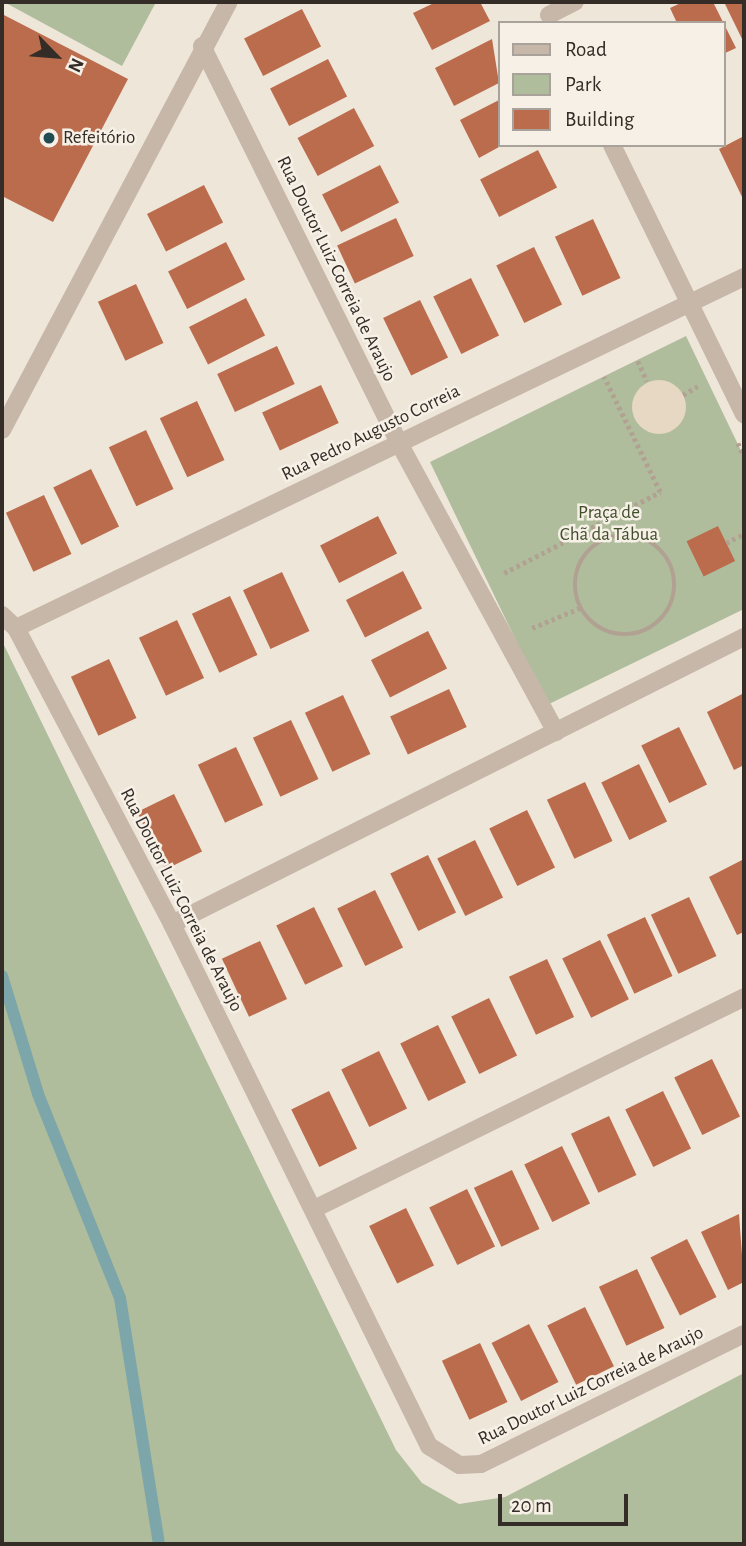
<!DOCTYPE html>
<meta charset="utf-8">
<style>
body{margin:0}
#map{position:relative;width:746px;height:1546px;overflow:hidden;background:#efe6da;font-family:"Alegreya Sans",sans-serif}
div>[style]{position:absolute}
.green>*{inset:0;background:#b0bd9c}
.plaza>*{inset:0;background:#e6d8c3}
.round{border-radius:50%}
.stream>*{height:12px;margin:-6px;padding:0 6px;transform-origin:6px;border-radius:6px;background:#7ca6a9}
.building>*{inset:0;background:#bb6c4c;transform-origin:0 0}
.path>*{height:4.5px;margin-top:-2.25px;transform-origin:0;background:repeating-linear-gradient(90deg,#b1a192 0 3.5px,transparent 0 7px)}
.path>.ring{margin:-2.25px;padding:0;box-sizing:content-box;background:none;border:4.5px solid #b1a192;border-radius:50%}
.street>*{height:18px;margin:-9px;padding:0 9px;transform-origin:9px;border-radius:9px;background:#c6b7a8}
.dots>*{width:19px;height:19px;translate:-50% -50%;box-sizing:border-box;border:4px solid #f7f0e6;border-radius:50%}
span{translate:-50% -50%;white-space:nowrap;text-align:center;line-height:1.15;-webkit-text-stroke:5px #f7f0e6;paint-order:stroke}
.poi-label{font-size:19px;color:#332c27}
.left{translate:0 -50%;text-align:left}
.street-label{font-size:19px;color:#332c27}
.park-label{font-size:19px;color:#414f2d}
.frame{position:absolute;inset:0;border:4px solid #332c27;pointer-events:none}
.legend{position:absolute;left:498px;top:21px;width:228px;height:126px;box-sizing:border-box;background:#f7f0e6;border:2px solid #a9a29a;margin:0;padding:9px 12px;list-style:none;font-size:21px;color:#332c27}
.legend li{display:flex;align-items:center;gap:14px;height:35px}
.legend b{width:35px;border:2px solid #a9a29a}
.north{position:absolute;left:21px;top:21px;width:70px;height:70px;-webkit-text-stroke:5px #f7f0e6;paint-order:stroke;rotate:115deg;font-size:19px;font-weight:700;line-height:28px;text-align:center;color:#332c27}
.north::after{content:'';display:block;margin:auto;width:24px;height:32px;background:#332c27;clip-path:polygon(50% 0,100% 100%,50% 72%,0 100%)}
.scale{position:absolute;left:498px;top:1494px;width:130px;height:32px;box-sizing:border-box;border:4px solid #332c27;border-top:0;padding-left:9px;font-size:21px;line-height:24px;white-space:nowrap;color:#332c27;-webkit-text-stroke:5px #f7f0e6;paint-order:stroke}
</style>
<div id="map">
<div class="green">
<div style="clip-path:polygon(4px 2px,156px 2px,122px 66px)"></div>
<div style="clip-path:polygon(686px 336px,744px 457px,744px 609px,547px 705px,430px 462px)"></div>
<div style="clip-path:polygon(2px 641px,396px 1450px,422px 1483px,459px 1504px,505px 1497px,744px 1373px,744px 1544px,2px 1544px)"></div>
</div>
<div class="plaza">
<div class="round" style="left:632px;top:380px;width:54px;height:54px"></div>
</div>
<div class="stream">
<div style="left:2px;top:976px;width:123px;rotate:73deg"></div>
<div style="left:38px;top:1094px;width:220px;rotate:68.1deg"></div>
<div style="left:120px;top:1298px;width:249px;rotate:81deg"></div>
</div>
<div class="building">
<div style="clip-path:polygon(436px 2px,480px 2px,490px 21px,432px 50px,413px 13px)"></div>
<div style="clip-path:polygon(683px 2px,713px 2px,736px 48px,723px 54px,723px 23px,677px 23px,670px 8px)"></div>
<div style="clip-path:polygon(724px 2px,744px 2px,744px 43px)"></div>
<div style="left:302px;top:9px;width:42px;height:65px;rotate:63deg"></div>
<div style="clip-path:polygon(2px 14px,128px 79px,53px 222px,2px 196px)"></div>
<div style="clip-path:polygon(492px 39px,499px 83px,454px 106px,435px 68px)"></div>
<div style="left:328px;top:59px;width:42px;height:65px;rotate:63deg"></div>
<div style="clip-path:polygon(499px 100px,499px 147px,479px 158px,460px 120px)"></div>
<div style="left:354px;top:108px;width:43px;height:64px;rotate:62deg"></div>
<div style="clip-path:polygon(744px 136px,744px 201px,719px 149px)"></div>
<div style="left:538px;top:150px;width:42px;height:65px;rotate:63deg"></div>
<div style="left:380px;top:165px;width:42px;height:65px;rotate:63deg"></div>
<div style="left:204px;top:185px;width:42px;height:64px;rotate:63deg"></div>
<div style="left:396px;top:218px;width:42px;height:65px;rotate:65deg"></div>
<div style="left:593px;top:219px;width:65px;height:42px;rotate:65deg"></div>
<div style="left:226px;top:242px;width:42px;height:65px;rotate:63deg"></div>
<div style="left:534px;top:247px;width:64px;height:42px;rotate:64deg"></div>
<div style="left:471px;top:278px;width:64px;height:42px;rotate:64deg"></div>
<div style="left:136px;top:284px;width:65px;height:42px;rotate:65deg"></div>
<div style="left:246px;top:298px;width:42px;height:64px;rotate:63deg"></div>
<div style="left:420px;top:300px;width:64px;height:41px;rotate:64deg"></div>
<div style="left:277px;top:346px;width:42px;height:66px;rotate:65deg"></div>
<div style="left:321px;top:385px;width:42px;height:65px;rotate:65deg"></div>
<div style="left:197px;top:401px;width:65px;height:41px;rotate:65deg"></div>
<div style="left:146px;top:430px;width:65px;height:41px;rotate:65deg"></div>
<div style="left:91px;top:469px;width:64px;height:42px;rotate:64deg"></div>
<div style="left:44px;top:495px;width:65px;height:42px;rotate:65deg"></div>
<div style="left:378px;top:516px;width:42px;height:65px;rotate:63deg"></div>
<div style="left:718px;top:526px;width:39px;height:35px;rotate:64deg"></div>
<div style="left:403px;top:571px;width:42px;height:64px;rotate:63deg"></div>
<div style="left:282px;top:572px;width:65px;height:43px;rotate:65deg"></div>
<div style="left:230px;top:596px;width:65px;height:42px;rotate:65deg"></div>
<div style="left:177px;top:620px;width:64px;height:42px;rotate:65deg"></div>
<div style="left:428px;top:631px;width:42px;height:64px;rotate:63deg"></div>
<div style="left:109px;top:659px;width:65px;height:42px;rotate:65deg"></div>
<div style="left:449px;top:689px;width:42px;height:65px;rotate:65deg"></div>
<div style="clip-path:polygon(744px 693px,744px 765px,734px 770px,707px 712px)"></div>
<div style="left:343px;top:695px;width:65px;height:42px;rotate:65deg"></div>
<div style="left:291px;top:720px;width:65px;height:42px;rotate:65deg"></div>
<div style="left:679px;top:727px;width:64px;height:42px;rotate:64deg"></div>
<div style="left:236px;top:747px;width:64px;height:42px;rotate:65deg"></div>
<div style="left:639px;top:764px;width:64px;height:42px;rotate:64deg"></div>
<div style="left:585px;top:782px;width:65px;height:42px;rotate:65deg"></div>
<div style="left:174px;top:794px;width:64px;height:41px;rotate:64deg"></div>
<div style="left:527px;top:810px;width:64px;height:42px;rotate:64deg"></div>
<div style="left:475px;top:840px;width:64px;height:42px;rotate:64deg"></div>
<div style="left:428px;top:855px;width:64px;height:42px;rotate:64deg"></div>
<div style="clip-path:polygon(744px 859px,744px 932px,737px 935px,709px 877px)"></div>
<div style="left:375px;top:890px;width:64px;height:42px;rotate:64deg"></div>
<div style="left:689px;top:897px;width:65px;height:42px;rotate:65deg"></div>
<div style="left:314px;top:907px;width:66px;height:42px;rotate:64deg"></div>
<div style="left:645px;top:917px;width:65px;height:42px;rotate:65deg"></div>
<div style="left:600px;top:940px;width:66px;height:42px;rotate:64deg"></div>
<div style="left:260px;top:941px;width:64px;height:42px;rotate:65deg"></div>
<div style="left:547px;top:959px;width:64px;height:42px;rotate:65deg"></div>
<div style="left:489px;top:998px;width:64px;height:42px;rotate:64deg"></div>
<div style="left:438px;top:1025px;width:64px;height:42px;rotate:64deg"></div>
<div style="left:379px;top:1051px;width:64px;height:42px;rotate:64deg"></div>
<div style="left:712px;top:1059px;width:64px;height:42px;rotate:64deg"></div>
<div style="left:329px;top:1091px;width:64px;height:42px;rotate:64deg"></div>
<div style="left:663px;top:1091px;width:64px;height:42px;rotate:64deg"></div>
<div style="left:609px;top:1116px;width:65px;height:42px;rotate:65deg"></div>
<div style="left:562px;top:1146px;width:64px;height:42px;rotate:64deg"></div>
<div style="left:512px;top:1170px;width:65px;height:42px;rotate:65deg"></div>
<div style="left:467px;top:1189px;width:64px;height:42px;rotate:64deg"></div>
<div style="left:406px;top:1208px;width:64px;height:41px;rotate:64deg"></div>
<div style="clip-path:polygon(739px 1214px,744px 1282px,728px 1290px,701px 1232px)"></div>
<div style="left:687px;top:1239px;width:65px;height:41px;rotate:63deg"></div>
<div style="left:637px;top:1269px;width:65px;height:42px;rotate:65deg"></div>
<div style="left:585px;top:1307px;width:66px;height:42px;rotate:64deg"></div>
<div style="left:529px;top:1324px;width:65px;height:42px;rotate:63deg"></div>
<div style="left:480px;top:1343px;width:65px;height:42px;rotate:65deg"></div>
</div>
<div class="path">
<div style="left:638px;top:361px;width:22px;rotate:66deg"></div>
<div style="left:683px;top:395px;width:17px;rotate:-31deg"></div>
<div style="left:738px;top:443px;width:14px;rotate:65deg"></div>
<div style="left:598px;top:524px;width:17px;rotate:57deg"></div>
<div class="ring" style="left:575px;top:535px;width:95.5px;height:95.5px"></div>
<div style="left:726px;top:543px;width:20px;rotate:-27deg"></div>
<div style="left:504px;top:573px;width:176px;rotate:-27.4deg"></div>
<div style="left:660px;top:492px;width:128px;rotate:-116deg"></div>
<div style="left:532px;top:628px;width:52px;rotate:-22.6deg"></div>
</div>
<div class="street">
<div style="left:549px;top:15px;width:29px;rotate:-27deg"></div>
<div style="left:202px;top:46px;width:443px;rotate:63.6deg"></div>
<div style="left:399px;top:443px;width:329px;rotate:61.5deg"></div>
<div style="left:612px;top:145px;width:300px;rotate:63.9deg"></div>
<div style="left:2px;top:430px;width:484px;rotate:-62.1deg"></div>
<div style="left:2px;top:615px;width:19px;rotate:43deg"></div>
<div style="left:16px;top:628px;width:335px;rotate:62.2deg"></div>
<div style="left:172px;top:924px;width:582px;rotate:63.79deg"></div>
<div style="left:429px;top:1446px;width:36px;rotate:32deg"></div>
<div style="left:460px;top:1465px;width:21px;rotate:-3deg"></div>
<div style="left:481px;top:1464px;width:293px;rotate:-26.3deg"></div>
<div style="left:16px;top:628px;width:808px;rotate:-25.74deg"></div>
<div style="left:172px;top:924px;width:640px;rotate:-26.65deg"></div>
<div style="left:316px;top:1208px;width:477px;rotate:-26.2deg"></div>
</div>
<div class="dots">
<div style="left:49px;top:138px;background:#214c51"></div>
</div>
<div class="poi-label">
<span class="left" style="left:63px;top:138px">Refeitório</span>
</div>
<div class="street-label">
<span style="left:336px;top:269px;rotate:64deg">Rua Doutor Luiz Correia de Araujo</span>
<span style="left:371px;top:433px;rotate:-26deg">Rua Pedro Augusto Correia</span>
<span style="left:181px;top:900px;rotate:63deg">Rua Doutor Luiz Correia de Araujo</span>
<span style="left:591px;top:1386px;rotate:-26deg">Rua Doutor Luiz Correia de Araujo</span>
</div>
<div class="park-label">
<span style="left:609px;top:524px">Praça de<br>Chã da Tábua</span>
</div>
<div class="frame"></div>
<ul class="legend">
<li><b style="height:9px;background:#c6b7a8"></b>Road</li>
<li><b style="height:19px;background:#b0bd9c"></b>Park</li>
<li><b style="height:19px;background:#bb6c4c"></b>Building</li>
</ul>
<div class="north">N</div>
<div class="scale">20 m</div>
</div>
